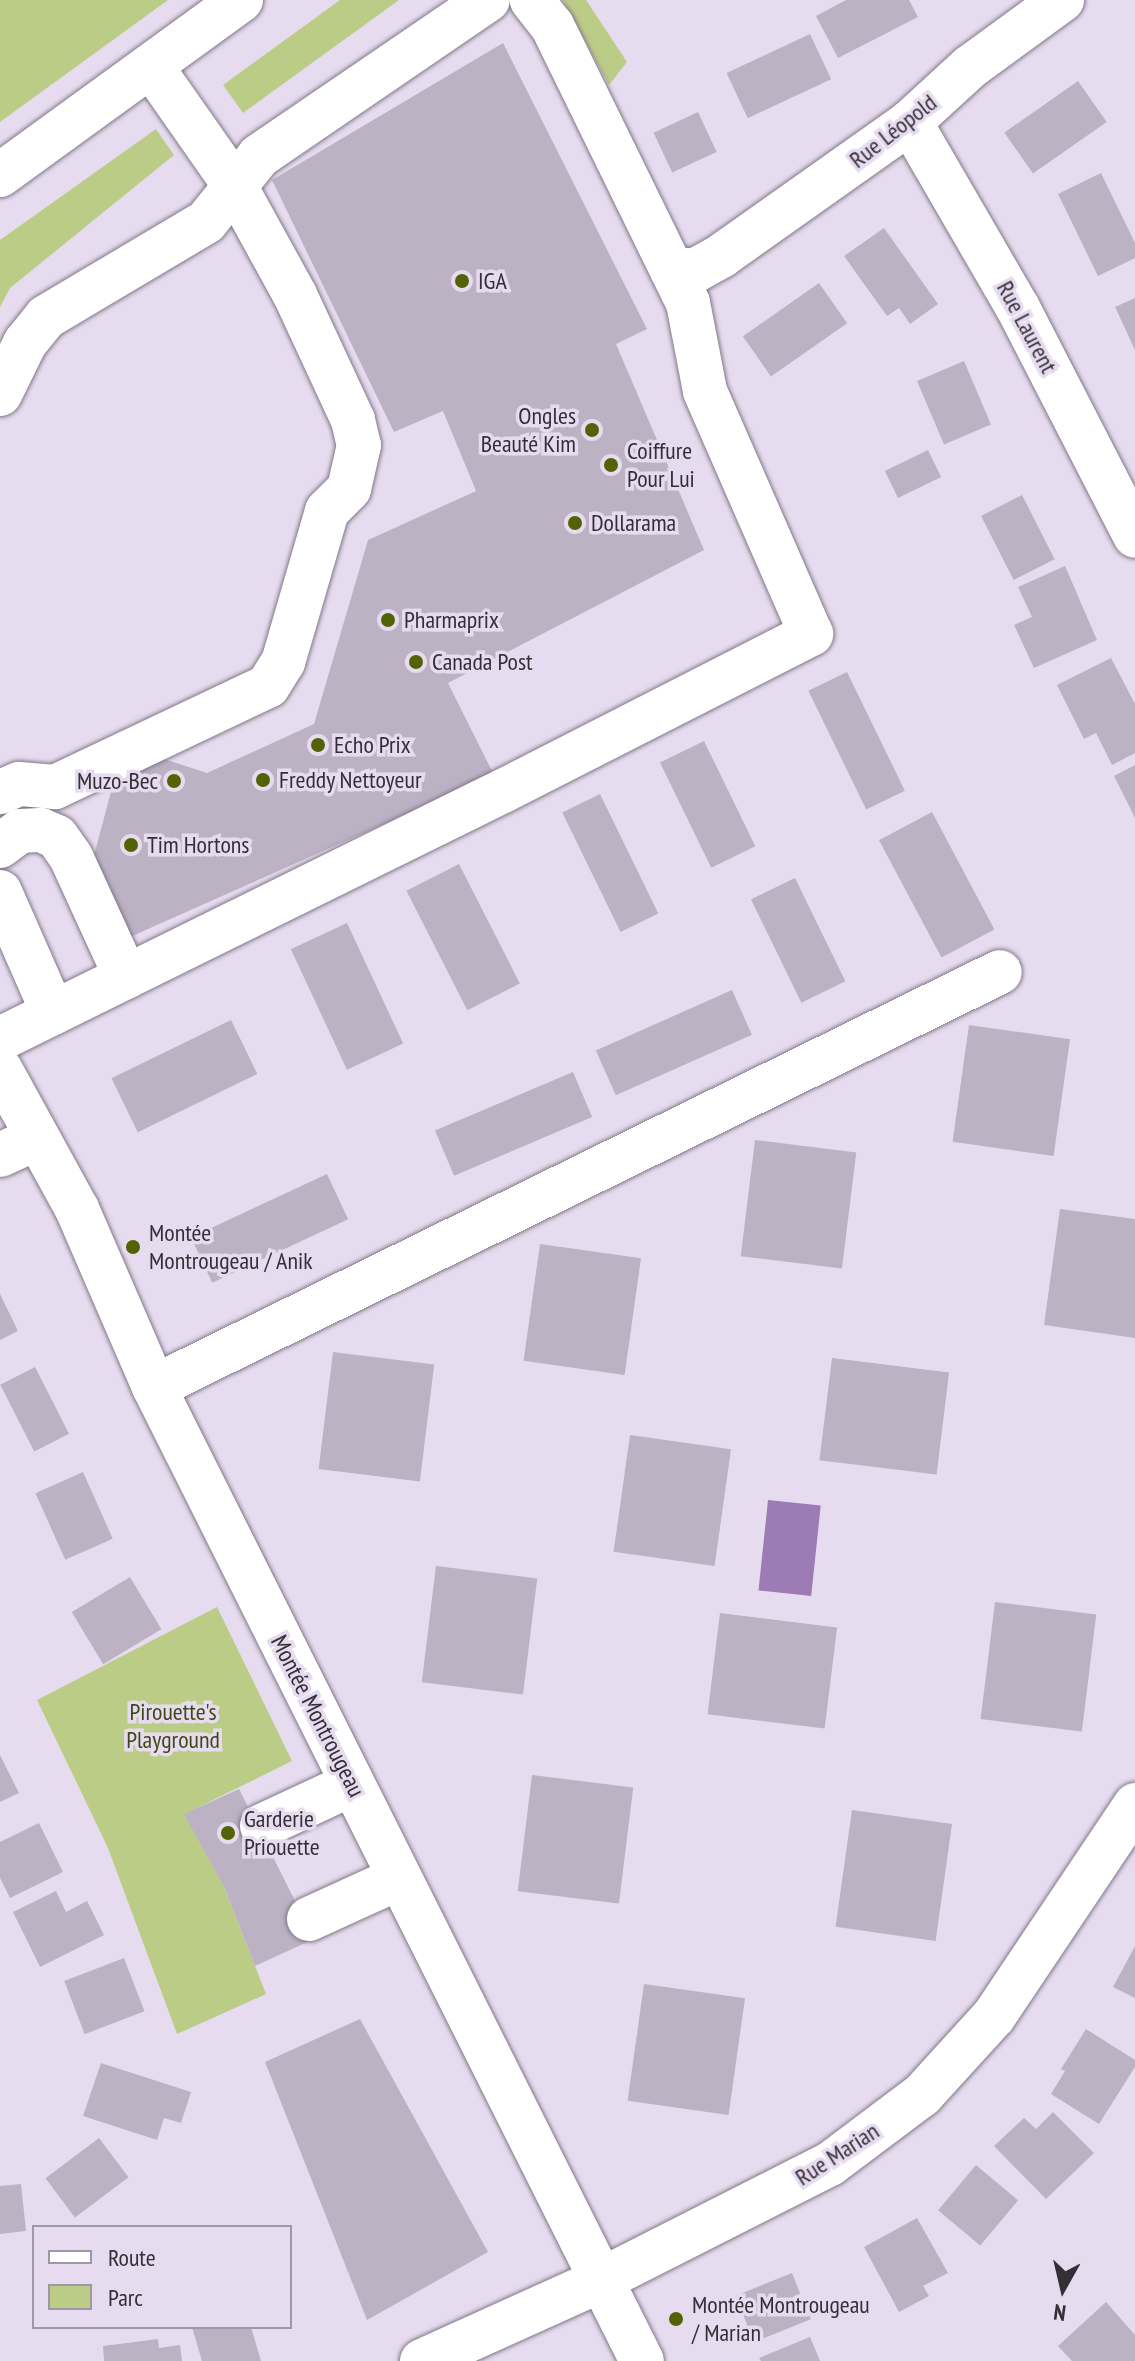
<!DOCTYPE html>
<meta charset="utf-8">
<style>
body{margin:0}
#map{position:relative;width:1135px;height:2361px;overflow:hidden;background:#e7dcef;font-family:"PT Sans Narrow",sans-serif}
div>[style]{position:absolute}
.green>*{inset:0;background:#bbcc87}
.water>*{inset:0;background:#9d7bb5;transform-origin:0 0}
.building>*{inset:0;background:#bcb2c4;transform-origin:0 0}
.roads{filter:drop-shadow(0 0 2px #827889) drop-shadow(0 0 2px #827889)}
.minor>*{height:44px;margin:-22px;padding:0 22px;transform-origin:22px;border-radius:22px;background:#fff}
.major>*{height:44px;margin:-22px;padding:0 22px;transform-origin:22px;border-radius:22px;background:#fff}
.dots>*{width:22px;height:22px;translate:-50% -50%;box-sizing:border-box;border:4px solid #e7dcef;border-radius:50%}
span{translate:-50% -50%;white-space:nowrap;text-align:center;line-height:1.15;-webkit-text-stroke:7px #e7dcef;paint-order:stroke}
.street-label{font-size:24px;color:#332f36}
.poi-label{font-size:24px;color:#332f36}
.left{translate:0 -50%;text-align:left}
.right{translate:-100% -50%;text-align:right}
.park-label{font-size:24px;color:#3e4815}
.legend{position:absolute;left:32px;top:2225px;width:260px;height:104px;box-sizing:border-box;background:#e7dcef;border:2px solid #9f97a5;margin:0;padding:10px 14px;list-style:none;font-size:24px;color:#332f36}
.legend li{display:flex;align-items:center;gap:16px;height:40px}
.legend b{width:40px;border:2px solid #9f97a5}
.north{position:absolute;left:1023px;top:2249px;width:80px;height:80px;-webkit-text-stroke:6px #e7dcef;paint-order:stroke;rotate:188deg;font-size:22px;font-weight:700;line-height:32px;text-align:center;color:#332f36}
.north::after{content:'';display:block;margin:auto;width:28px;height:36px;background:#332f36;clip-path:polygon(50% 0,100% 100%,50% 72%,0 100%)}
</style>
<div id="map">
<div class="green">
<div style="clip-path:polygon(0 0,168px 0,0 122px)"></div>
<div style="clip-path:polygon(340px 0,399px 0,243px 113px,223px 85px)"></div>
<div style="clip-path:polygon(563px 0,586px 0,627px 62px,609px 85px)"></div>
<div style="clip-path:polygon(156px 129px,174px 155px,10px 288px,0 307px,0 240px)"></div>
<div style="clip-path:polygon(217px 1607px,292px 1761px,185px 1814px,225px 1889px,266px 1994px,177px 2034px,108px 1848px,37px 1700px)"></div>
</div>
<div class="water">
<div style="left:768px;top:1500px;width:53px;height:91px;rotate:6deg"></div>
</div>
<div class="building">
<div style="clip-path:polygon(846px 0,909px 0,918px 17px,838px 58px,816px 16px)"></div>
<div style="left:810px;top:34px;width:50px;height:92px;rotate:65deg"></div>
<div style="clip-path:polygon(503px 43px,647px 329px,616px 344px,704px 550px,448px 683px,494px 775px,130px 937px,91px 867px,113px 784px,161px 758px,207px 773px,314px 724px,368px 540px,476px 491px,443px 411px,394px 432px,272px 180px)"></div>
<div style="left:1078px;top:81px;width:50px;height:90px;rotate:55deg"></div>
<div style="left:698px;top:112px;width:44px;height:49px;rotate:65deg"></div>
<div style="clip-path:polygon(1101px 173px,1135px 243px,1135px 258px,1098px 276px,1058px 194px)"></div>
<div style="clip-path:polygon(884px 228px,938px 304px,910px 324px,899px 308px,887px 316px,844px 256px)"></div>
<div style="left:819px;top:283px;width:49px;height:93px;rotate:55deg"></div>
<div style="clip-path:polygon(1135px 298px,1135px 350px,1115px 307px)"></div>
<div style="left:964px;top:361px;width:69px;height:51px;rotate:67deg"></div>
<div style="left:928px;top:450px;width:30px;height:48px;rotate:64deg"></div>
<div style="left:1022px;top:495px;width:72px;height:46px;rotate:63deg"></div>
<div style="clip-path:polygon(1065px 566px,1097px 640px,1034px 668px,1014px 625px,1032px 617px,1018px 587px)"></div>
<div style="clip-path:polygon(1111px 658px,1135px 704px,1135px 753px,1112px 765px,1096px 733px,1084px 739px,1057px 685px)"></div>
<div style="left:847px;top:672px;width:132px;height:43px;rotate:64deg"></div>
<div style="left:704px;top:741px;width:117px;height:49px;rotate:64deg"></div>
<div style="clip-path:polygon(1135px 765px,1135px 818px,1114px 776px)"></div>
<div style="left:600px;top:794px;width:133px;height:42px;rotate:64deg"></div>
<div style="left:932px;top:812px;width:133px;height:60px;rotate:62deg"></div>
<div style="left:459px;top:864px;width:134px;height:59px;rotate:63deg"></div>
<div style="left:795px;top:878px;width:115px;height:49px;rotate:64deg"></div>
<div style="left:347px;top:923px;width:133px;height:62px;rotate:65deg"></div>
<div style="left:732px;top:990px;width:49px;height:149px;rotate:66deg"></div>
<div style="left:231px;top:1020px;width:60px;height:133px;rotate:64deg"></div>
<div style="left:969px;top:1025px;width:102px;height:118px;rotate:8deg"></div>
<div style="left:573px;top:1072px;width:49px;height:150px;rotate:67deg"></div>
<div style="left:755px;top:1140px;width:102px;height:117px;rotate:7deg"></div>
<div style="left:327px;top:1174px;width:50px;height:150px;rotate:65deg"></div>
<div style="clip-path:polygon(1060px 1209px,1135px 1219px,1135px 1338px,1044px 1325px)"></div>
<div style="left:540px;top:1244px;width:102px;height:118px;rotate:8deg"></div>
<div style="clip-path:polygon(0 1294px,18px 1331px,0 1340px)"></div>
<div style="left:333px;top:1352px;width:102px;height:118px;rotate:7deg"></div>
<div style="left:832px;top:1358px;width:118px;height:103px;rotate:7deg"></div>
<div style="left:35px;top:1367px;width:75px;height:39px;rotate:63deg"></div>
<div style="left:630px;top:1435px;width:102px;height:118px;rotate:8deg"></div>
<div style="left:83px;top:1472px;width:73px;height:52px;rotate:66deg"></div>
<div style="left:436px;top:1566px;width:102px;height:117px;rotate:7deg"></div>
<div style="left:130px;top:1577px;width:61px;height:68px;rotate:59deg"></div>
<div style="left:995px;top:1602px;width:102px;height:118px;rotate:7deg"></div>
<div style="left:720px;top:1613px;width:118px;height:102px;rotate:7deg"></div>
<div style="clip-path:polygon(0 1755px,19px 1793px,0 1802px)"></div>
<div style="left:532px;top:1775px;width:102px;height:117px;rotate:7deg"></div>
<div style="clip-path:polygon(239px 1789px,314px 1939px,255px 1966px,225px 1889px,184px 1814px)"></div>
<div style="left:852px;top:1810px;width:101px;height:118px;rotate:8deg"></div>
<div style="clip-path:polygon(39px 1823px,63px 1872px,10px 1898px,0 1878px,0 1842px)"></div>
<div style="clip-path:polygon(56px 1891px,66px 1912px,87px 1901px,104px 1935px,40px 1967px,13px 1912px)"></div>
<div style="clip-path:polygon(1135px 1946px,1135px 1998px,1113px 1987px)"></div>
<div style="left:124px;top:1958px;width:57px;height:64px;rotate:69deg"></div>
<div style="left:644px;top:1984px;width:102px;height:118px;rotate:8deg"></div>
<div style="clip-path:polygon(360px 2019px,488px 2252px,367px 2320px,265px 2062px)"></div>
<div style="clip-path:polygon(1086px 2029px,1135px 2060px,1135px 2067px,1099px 2124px,1051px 2094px,1065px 2071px,1061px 2069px)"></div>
<div style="clip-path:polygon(101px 2063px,191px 2092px,181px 2123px,164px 2118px,157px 2140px,83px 2116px)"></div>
<div style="clip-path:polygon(1053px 2112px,1094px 2153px,1046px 2199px,994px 2146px,1024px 2118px,1036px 2129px)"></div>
<div style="left:99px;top:2138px;width:49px;height:67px;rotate:53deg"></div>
<div style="left:976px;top:2165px;width:55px;height:59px;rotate:40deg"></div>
<div style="clip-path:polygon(21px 2184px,26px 2231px,0 2234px,0 2186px)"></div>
<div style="clip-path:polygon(917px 2218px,948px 2273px,923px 2286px,929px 2296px,899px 2312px,864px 2247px)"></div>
<div style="left:792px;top:2273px;width:50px;height:61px;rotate:68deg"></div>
<div style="clip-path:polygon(1106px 2302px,1135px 2335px,1135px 2361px,1072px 2361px,1058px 2346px)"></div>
<div style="clip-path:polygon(192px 2327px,251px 2327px,261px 2361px,202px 2361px)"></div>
<div style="clip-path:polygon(810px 2337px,820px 2361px,761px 2361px,759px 2358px)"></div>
<div style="clip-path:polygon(158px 2339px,159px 2348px,180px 2345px,182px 2361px,104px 2361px,103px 2346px)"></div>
</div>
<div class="roads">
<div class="minor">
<div style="left:151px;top:66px;width:146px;rotate:55deg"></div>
<div style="left:235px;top:186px;width:38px;rotate:-51deg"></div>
<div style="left:259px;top:156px;width:277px;rotate:-34.3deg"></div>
<div style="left:910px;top:122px;width:215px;rotate:59.9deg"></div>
<div style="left:1018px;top:308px;width:256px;rotate:62.8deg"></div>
<div style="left:672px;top:270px;width:24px"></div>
<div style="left:696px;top:270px;width:29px;rotate:-29deg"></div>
<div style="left:721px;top:256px;width:232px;rotate:-35.3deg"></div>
<div style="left:910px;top:122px;width:81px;rotate:-42.5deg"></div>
<div style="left:970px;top:67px;width:114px;rotate:-36.1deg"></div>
<div style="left:0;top:394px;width:57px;rotate:-63.9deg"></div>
<div style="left:25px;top:343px;width:33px;rotate:-51deg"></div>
<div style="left:46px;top:317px;width:186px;rotate:-30.7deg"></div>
<div style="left:206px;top:222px;width:46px;rotate:-51.1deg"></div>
<div style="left:235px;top:186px;width:124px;rotate:61.2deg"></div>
<div style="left:295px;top:295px;width:138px;rotate:65.1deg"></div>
<div style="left:353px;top:420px;width:26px;rotate:77deg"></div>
<div style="left:359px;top:445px;width:45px;rotate:102.8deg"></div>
<div style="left:349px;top:489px;width:31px;rotate:135deg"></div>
<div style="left:327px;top:511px;width:157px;rotate:106.2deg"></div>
<div style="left:283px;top:662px;width:28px;rotate:122deg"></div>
<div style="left:268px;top:686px;width:236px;rotate:154.6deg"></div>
<div style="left:55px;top:787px;width:36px;rotate:-175deg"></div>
<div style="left:19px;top:784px;width:21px;rotate:157deg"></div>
<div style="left:0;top:846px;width:25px;rotate:-37deg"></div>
<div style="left:20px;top:831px;width:21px;rotate:-3deg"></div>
<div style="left:41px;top:830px;width:17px;rotate:24deg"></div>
<div style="left:57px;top:837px;width:24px;rotate:55deg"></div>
<div style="left:71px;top:857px;width:132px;rotate:65.4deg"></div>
<div style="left:0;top:892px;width:132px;rotate:66.3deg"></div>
<div style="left:0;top:1039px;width:561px;rotate:-26.25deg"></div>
<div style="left:503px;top:791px;width:346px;rotate:-27deg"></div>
<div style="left:811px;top:634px;width:265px;rotate:-113.6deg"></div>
<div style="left:705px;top:391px;width:90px;rotate:-100.9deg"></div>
<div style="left:688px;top:303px;width:309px;rotate:-116.1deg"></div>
<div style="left:552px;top:26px;width:33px;rotate:-128deg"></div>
<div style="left:0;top:1069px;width:160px;rotate:61.2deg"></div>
<div style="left:77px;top:1209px;width:194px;rotate:66.6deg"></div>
<div style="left:154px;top:1387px;width:1089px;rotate:63.39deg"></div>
<div style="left:0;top:1155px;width:41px;rotate:-24.7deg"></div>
<div style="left:154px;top:1387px;width:942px;rotate:-26.13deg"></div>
<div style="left:262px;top:1826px;width:99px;rotate:-25deg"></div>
<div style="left:309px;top:1919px;width:99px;rotate:-24.5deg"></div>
<div style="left:422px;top:2361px;width:196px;rotate:-24.3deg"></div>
<div style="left:601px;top:2280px;width:257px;rotate:-26.9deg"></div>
<div style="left:830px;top:2164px;width:115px;rotate:-36.9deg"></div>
<div style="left:922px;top:2095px;width:107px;rotate:-47.7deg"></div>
<div style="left:994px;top:2016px;width:254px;rotate:-56.2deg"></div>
</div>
<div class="major">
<div style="left:0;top:175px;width:298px;rotate:-36deg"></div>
</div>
</div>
<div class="dots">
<div style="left:462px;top:281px;background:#526205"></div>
<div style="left:592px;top:430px;background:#526205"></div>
<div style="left:611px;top:465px;background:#526205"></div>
<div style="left:575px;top:523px;background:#526205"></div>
<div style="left:388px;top:620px;background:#526205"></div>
<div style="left:416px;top:662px;background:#526205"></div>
<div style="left:318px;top:745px;background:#526205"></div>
<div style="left:263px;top:780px;background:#526205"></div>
<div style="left:174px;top:781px;background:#526205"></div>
<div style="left:131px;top:845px;background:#526205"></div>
<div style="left:133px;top:1247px;background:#526205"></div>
<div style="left:228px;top:1833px;background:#526205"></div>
<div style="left:676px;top:2319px;background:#526205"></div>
</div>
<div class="street-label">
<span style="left:893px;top:131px;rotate:-38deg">Rue Léopold</span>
<span style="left:1027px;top:327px;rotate:62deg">Rue Laurent</span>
<span style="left:318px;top:1716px;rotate:63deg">Montée Montrougeau</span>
<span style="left:837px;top:2154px;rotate:-33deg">Rue Marian</span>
</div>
<div class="poi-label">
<span class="left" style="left:478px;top:281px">IGA</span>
<span class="right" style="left:576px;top:430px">Ongles<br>Beauté Kim</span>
<span class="left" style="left:627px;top:465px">Coiffure<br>Pour Lui</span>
<span class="left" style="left:591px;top:523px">Dollarama</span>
<span class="left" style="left:404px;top:620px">Pharmaprix</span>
<span class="left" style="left:432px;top:662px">Canada Post</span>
<span class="left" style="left:334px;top:745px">Echo Prix</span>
<span class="left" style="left:279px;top:780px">Freddy Nettoyeur</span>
<span class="right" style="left:158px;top:781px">Muzo-Bec</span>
<span class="left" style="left:147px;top:845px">Tim Hortons</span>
<span class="left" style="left:149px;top:1247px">Montée<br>Montrougeau / Anik</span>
<span class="left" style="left:244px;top:1833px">Garderie<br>Priouette</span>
<span class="left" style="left:692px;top:2319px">Montée Montrougeau<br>/ Marian</span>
</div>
<div class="park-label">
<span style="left:173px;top:1726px">Pirouette's<br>Playground</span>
</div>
<ul class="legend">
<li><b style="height:10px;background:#fff"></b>Route</li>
<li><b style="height:22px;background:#bbcc87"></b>Parc</li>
</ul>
<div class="north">N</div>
</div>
